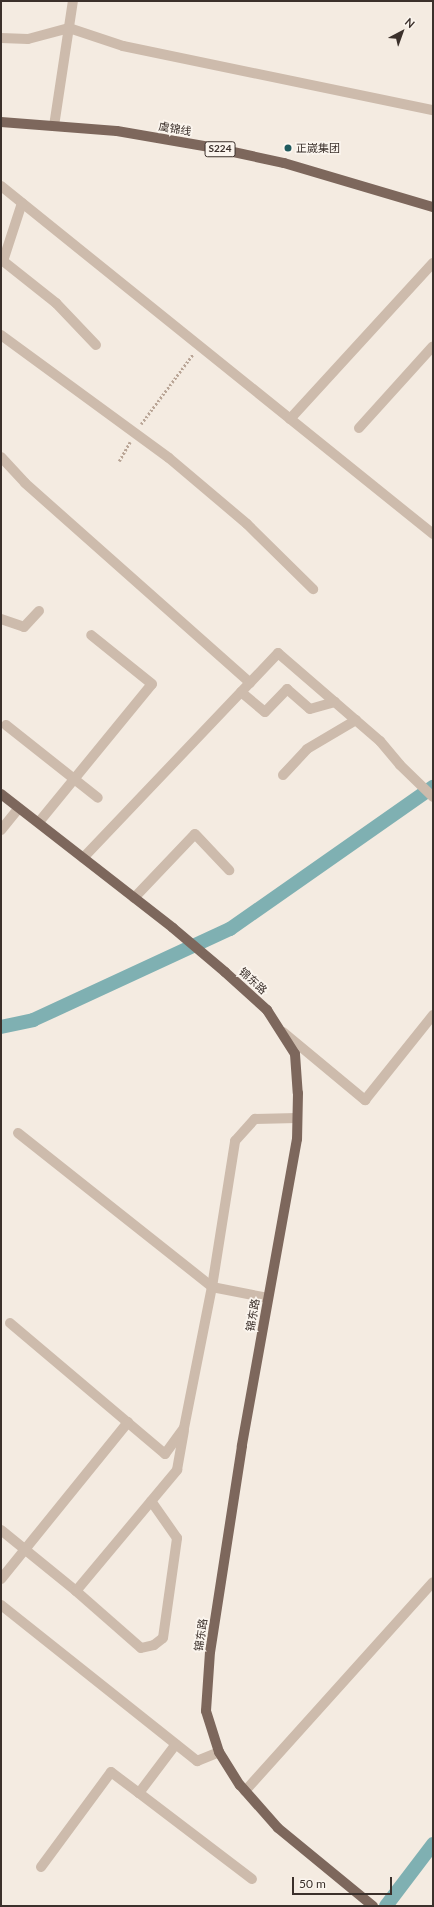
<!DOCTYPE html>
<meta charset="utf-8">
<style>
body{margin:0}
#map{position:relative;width:434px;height:1907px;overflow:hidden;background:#f4ebe1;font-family:Lato,"Noto Sans SC",sans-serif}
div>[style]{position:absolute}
.canal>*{height:14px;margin:-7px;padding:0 7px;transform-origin:7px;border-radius:7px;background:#7fb0b2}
.path>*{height:2.5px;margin-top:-1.25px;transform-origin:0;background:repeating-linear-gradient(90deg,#b9a596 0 2px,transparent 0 4px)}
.minor>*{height:10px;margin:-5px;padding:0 5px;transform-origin:5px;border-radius:5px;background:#cdbbac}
.major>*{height:10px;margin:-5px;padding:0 5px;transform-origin:5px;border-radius:5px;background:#7d675c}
.dots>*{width:11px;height:11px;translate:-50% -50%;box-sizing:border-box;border:2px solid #fbf5ee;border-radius:50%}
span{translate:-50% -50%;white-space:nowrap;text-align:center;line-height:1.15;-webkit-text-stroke:3.5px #fbf5ee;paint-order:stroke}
.shield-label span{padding:1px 3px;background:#fbf5ee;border:1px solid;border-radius:3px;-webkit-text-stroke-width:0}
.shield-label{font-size:10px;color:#3b302b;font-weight:700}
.street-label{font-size:11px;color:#3b302b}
.poi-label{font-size:11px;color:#3b302b}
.left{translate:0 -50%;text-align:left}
.frame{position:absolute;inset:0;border:2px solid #3b302b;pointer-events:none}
.north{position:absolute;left:382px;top:12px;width:40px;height:40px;-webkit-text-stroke:3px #fbf5ee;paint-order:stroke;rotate:41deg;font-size:11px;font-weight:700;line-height:16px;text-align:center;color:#3b302b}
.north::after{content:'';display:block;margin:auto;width:14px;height:18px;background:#3b302b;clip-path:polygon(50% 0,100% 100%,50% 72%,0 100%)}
.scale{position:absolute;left:292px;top:1877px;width:100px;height:18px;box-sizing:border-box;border:2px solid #3b302b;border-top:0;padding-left:5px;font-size:12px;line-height:14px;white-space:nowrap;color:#3b302b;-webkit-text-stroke:3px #fbf5ee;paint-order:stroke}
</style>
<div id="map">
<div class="canal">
<div style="left:1px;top:1027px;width:33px;rotate:-12deg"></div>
<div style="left:33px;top:1020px;width:217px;rotate:-24.8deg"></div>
<div style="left:230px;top:929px;width:248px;rotate:-35deg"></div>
<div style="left:386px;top:1906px;width:78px;rotate:-52.8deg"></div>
</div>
<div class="path">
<div style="left:141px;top:424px;width:87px;rotate:-53.4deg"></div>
<div style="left:119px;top:461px;width:22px;rotate:-60deg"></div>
</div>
<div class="minor">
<div style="left:1px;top:38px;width:27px;rotate:2deg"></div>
<div style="left:28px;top:39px;width:42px;rotate:-15deg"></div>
<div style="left:69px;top:28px;width:57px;rotate:18.4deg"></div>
<div style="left:123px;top:46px;width:317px;rotate:11.7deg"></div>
<div style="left:54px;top:126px;width:126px;rotate:-81.4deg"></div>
<div style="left:1px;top:186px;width:555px;rotate:38.85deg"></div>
<div style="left:22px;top:203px;width:61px;rotate:108.1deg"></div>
<div style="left:3px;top:261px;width:68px;rotate:38.4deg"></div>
<div style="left:56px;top:303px;width:58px;rotate:46.4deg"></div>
<div style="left:1px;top:335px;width:208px;rotate:36.2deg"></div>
<div style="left:169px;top:458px;width:102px;rotate:40.2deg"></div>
<div style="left:247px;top:524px;width:93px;rotate:44.6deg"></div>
<div style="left:290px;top:419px;width:212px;rotate:-47.5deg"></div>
<div style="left:359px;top:428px;width:110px;rotate:-47.9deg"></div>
<div style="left:1px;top:457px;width:35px;rotate:47deg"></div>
<div style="left:25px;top:483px;width:301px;rotate:41.6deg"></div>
<div style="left:1px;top:619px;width:24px;rotate:19deg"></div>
<div style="left:24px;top:627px;width:22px;rotate:-47deg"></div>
<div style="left:241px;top:692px;width:31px;rotate:40deg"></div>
<div style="left:265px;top:712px;width:32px;rotate:-46deg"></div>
<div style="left:287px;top:689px;width:30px;rotate:41deg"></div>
<div style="left:310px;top:709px;width:26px;rotate:-16deg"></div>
<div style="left:6px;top:725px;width:117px;rotate:38.4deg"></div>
<div style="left:283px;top:775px;width:35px;rotate:-47deg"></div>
<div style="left:307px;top:749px;width:57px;rotate:-30.6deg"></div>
<div style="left:39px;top:822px;width:178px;rotate:-50.7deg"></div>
<div style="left:152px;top:684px;width:78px;rotate:-141.2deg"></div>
<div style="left:1px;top:830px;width:28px;rotate:-51deg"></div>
<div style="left:83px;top:858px;width:283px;rotate:-46.4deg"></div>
<div style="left:278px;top:653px;width:135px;rotate:40.8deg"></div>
<div style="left:380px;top:741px;width:31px;rotate:50deg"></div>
<div style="left:400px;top:765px;width:46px;rotate:44.1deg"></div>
<div style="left:134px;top:898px;width:88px;rotate:-46.4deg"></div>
<div style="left:195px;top:834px;width:50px;rotate:46.6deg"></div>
<div style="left:283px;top:1032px;width:107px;rotate:39.7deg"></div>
<div style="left:365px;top:1100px;width:109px;rotate:-51.3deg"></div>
<div style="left:18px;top:1133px;width:248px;rotate:38.4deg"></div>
<div style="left:212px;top:1287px;width:57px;rotate:11.1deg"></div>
<div style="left:10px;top:1323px;width:203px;rotate:40.2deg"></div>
<div style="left:165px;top:1454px;width:32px;rotate:-54deg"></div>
<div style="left:184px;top:1428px;width:144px;rotate:-78.8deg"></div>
<div style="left:212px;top:1287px;width:148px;rotate:-81deg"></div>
<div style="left:235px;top:1141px;width:30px;rotate:-48deg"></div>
<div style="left:255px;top:1119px;width:42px;rotate:-1.4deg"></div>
<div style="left:1px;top:1530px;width:97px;rotate:39.1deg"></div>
<div style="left:76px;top:1591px;width:158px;rotate:-50.1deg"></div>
<div style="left:177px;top:1470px;width:40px;rotate:-80deg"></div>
<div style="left:1px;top:1579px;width:202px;rotate:-51deg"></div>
<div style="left:76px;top:1591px;width:86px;rotate:41.2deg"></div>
<div style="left:141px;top:1648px;width:13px;rotate:-13deg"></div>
<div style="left:154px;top:1645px;width:11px;rotate:-38deg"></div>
<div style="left:163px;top:1638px;width:101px;rotate:-82deg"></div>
<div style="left:177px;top:1538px;width:45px;rotate:-125.1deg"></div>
<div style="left:1px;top:1605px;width:251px;rotate:38.5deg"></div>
<div style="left:197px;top:1761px;width:24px;rotate:-22deg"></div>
<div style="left:245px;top:1791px;width:281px;rotate:-48deg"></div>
<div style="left:139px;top:1793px;width:142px;rotate:37.3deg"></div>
<div style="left:41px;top:1867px;width:118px;rotate:-53.6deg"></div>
<div style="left:111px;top:1772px;width:35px;rotate:37deg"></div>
<div style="left:139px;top:1793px;width:61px;rotate:-52.9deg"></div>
</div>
<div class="major">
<div style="left:1px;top:122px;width:116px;rotate:4.4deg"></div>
<div style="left:117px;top:131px;width:94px;rotate:9.8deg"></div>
<div style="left:210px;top:147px;width:76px;rotate:12.2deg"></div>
<div style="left:284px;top:163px;width:155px;rotate:16.5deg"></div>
<div style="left:1px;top:794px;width:218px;rotate:37.9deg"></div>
<div style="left:173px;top:928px;width:68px;rotate:40.2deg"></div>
<div style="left:225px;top:972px;width:57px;rotate:42.1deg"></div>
<div style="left:267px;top:1010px;width:52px;rotate:57.5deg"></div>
<div style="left:295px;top:1054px;width:39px;rotate:86deg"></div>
<div style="left:298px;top:1093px;width:46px;rotate:91.2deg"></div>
<div style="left:297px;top:1139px;width:312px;rotate:100.2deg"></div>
<div style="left:242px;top:1446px;width:208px;rotate:98.8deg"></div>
<div style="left:210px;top:1652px;width:59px;rotate:93.9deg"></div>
<div style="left:206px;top:1711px;width:43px;rotate:72.4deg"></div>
<div style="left:219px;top:1752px;width:39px;rotate:58deg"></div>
<div style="left:240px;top:1785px;width:57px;rotate:48.5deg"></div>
<div style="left:278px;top:1828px;width:123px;rotate:39.4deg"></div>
</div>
<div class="dots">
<div style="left:288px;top:148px;background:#1f5a5e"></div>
</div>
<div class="shield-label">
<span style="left:220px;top:149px">S224</span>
</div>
<div class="street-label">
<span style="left:175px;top:129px;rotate:10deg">虞锦线</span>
<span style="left:253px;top:981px;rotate:42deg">锦东路</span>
<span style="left:253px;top:1315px;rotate:-80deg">锦东路</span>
<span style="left:201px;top:1635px;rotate:-82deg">锦东路</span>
</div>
<div class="poi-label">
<span class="left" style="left:296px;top:148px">正崴集团</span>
</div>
<div class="frame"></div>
<div class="north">N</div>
<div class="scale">50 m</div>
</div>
